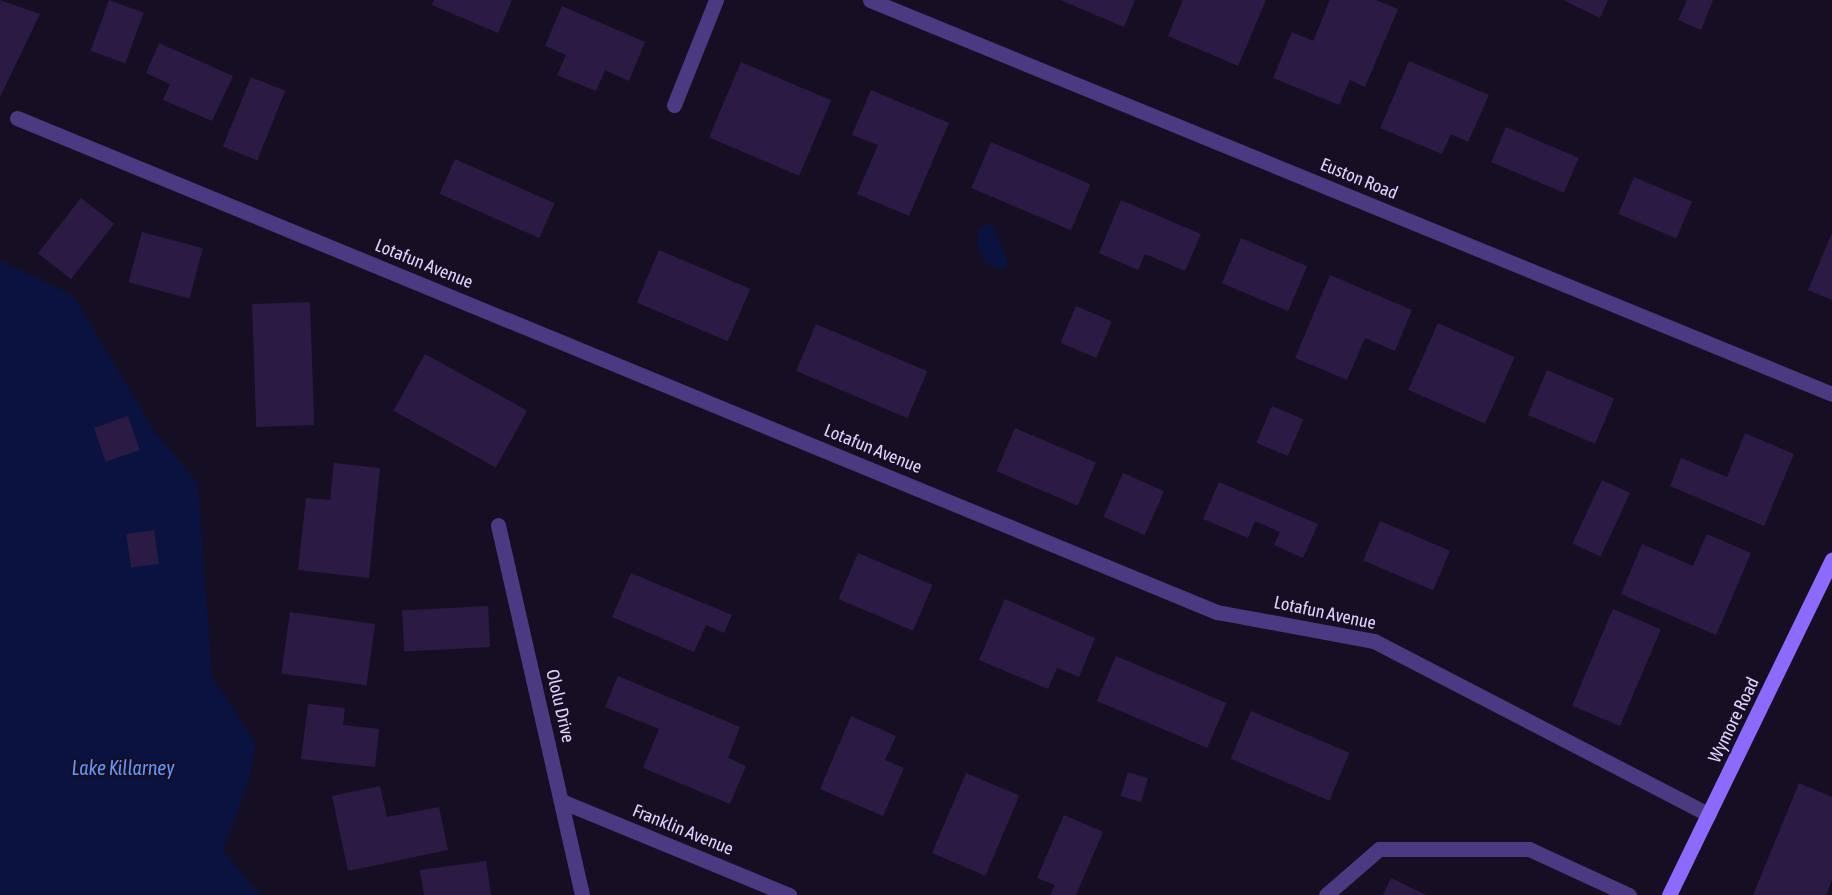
<!DOCTYPE html>
<style>
body{margin:0}
#map{position:relative;width:1832px;height:895px;overflow:hidden;background:#160e23;font-family:"Asap Condensed",sans-serif}
div>[style]{position:absolute}
.water>*{inset:0;background:#0a1340}
.building>*{inset:0;background:#2b1b44;transform-origin:0 0}
.service>*{height:15px;margin:-7.5px;padding:0 7.5px;transform-origin:7.5px;border-radius:7.5px;background:#4b3a82}
.minor>*{height:15px;margin:-7.5px;padding:0 7.5px;transform-origin:7.5px;border-radius:7.5px;background:#4b3a82}
.secondary>*{height:15px;margin:-7.5px;padding:0 7.5px;transform-origin:7.5px;border-radius:7.5px;background:#8b6afd}
span{translate:-50% -50%;white-space:nowrap;text-align:center;line-height:1.15;-webkit-text-stroke:4.5px #160e23;paint-order:stroke}
.street-label{font-size:18px;color:#e0d2fe}
.water-label{font-size:20px;color:#6196fd;font-style:italic}
</style>
<div id="map">
<div class="water">
<div style="clip-path:polygon(992px 223px,1008px 263px,1002px 270px,985px 262px,977px 246px,979px 229px)"></div>
<div style="clip-path:polygon(0 260px,74px 296px,155px 432px,198px 483px,212px 676px,256px 743px,248px 784px,223px 850px,260px 895px,0 895px)"></div>
</div>
<div class="building">
<div style="clip-path:polygon(0 0,40px 14px,0 97px)"></div>
<div style="left:109px;top:0;width:37px;height:54px;rotate:20deg"></div>
<div style="clip-path:polygon(434px 0,512px 0,498px 33px,432px 5px)"></div>
<div style="clip-path:polygon(1060px 0,1135px 0,1124px 27px)"></div>
<div style="clip-path:polygon(1183px 0,1266px 0,1238px 66px,1168px 36px)"></div>
<div style="clip-path:polygon(1330px 0,1376px 0,1398px 9px,1365px 87px,1350px 80px,1339px 105px,1273px 78px,1292px 32px,1313px 41px)"></div>
<div style="clip-path:polygon(1563px 0,1608px 0,1600px 18px)"></div>
<div style="clip-path:polygon(1687px 0,1713px 0,1701px 30px,1678px 20px)"></div>
<div style="clip-path:polygon(562px 6px,645px 42px,629px 81px,605px 70px,596px 91px,557px 75px,566px 55px,545px 46px)"></div>
<div style="clip-path:polygon(159px 43px,233px 76px,212px 121px,163px 100px,170px 84px,146px 73px)"></div>
<div style="clip-path:polygon(1409px 61px,1489px 95px,1468px 142px,1451px 134px,1442px 154px,1380px 128px)"></div>
<div style="left:741px;top:62px;width:98px;height:82px;rotate:23deg"></div>
<div style="left:251px;top:77px;width:37px;height:75px;rotate:22deg"></div>
<div style="clip-path:polygon(871px 90px,949px 123px,909px 216px,857px 194px,878px 145px,852px 135px)"></div>
<div style="left:1506px;top:127px;width:79px;height:38px;rotate:23deg"></div>
<div style="left:991px;top:142px;width:108px;height:50px;rotate:23deg"></div>
<div style="left:455px;top:159px;width:109px;height:38px;rotate:24deg"></div>
<div style="left:1634px;top:177px;width:63px;height:40px;rotate:23deg"></div>
<div style="left:81px;top:198px;width:42px;height:70px;rotate:38deg"></div>
<div style="clip-path:polygon(1121px 200px,1201px 234px,1185px 271px,1145px 254px,1138px 270px,1099px 253px)"></div>
<div style="left:142px;top:232px;width:63px;height:52px;rotate:15deg"></div>
<div style="clip-path:polygon(1832px 233px,1832px 300px,1808px 290px)"></div>
<div style="left:1241px;top:238px;width:72px;height:49px;rotate:23deg"></div>
<div style="left:659px;top:250px;width:99px;height:57px;rotate:23deg"></div>
<div style="clip-path:polygon(1330px 275px,1412px 310px,1395px 351px,1365px 338px,1347px 380px,1295px 358px)"></div>
<div style="left:310px;top:302px;width:123px;height:58px;rotate:88deg"></div>
<div style="left:1076px;top:306px;width:39px;height:40px;rotate:23deg"></div>
<div style="left:1438px;top:323px;width:84px;height:73px;rotate:24deg"></div>
<div style="left:816px;top:324px;width:121px;height:51px;rotate:23deg"></div>
<div style="left:425px;top:354px;width:117px;height:65px;rotate:29deg"></div>
<div style="left:1547px;top:370px;width:73px;height:49px;rotate:23deg"></div>
<div style="left:1272px;top:406px;width:34px;height:40px;rotate:23deg"></div>
<div style="left:128px;top:416px;width:36px;height:36px;rotate:71deg"></div>
<div style="left:1015px;top:428px;width:88px;height:47px;rotate:23deg"></div>
<div style="clip-path:polygon(1745px 433px,1794px 454px,1764px 526px,1670px 486px,1681px 458px,1727px 477px)"></div>
<div style="clip-path:polygon(334px 463px,380px 468px,369px 578px,298px 570px,306px 498px,330px 500px)"></div>
<div style="left:1123px;top:473px;width:45px;height:48px;rotate:24deg"></div>
<div style="left:1602px;top:480px;width:31px;height:70px;rotate:25deg"></div>
<div style="clip-path:polygon(1219px 482px,1318px 524px,1303px 558px,1274px 545px,1280px 532px,1255px 521px,1248px 538px,1203px 519px)"></div>
<div style="left:1380px;top:521px;width:76px;height:43px;rotate:23deg"></div>
<div style="left:154px;top:530px;width:34px;height:28px;rotate:82deg"></div>
<div style="clip-path:polygon(1707px 534px,1751px 553px,1716px 635px,1621px 594px,1642px 544px,1693px 566px)"></div>
<div style="left:858px;top:553px;width:81px;height:50px;rotate:23deg"></div>
<div style="clip-path:polygon(631px 573px,732px 615px,724px 633px,706px 625px,694px 652px,612px 617px)"></div>
<div style="clip-path:polygon(1005px 599px,1095px 638px,1079px 677px,1057px 668px,1048px 689px,979px 660px)"></div>
<div style="left:488px;top:606px;width:41px;height:86px;rotate:87deg"></div>
<div style="left:1613px;top:609px;width:52px;height:105px;rotate:23deg"></div>
<div style="left:290px;top:612px;width:86px;height:62px;rotate:8deg"></div>
<div style="left:1116px;top:656px;width:120px;height:49px;rotate:23deg"></div>
<div style="clip-path:polygon(618px 676px,740px 727px,728px 758px,746px 766px,730px 804px,643px 768px,659px 729px,605px 707px)"></div>
<div style="clip-path:polygon(308px 704px,345px 708px,343px 725px,379px 729px,375px 767px,301px 759px)"></div>
<div style="left:1251px;top:711px;width:107px;height:52px;rotate:23deg"></div>
<div style="clip-path:polygon(851px 716px,896px 736px,885px 760px,904px 768px,883px 816px,820px 789px)"></div>
<div style="left:1128px;top:772px;width:21px;height:25px;rotate:17deg"></div>
<div style="left:966px;top:773px;width:58px;height:87px;rotate:23deg"></div>
<div style="clip-path:polygon(1799px 783px,1832px 797px,1832px 880px,1826px 895px,1753px 895px)"></div>
<div style="clip-path:polygon(380px 786px,387px 817px,439px 807px,448px 850px,348px 871px,332px 796px)"></div>
<div style="clip-path:polygon(1064px 815px,1103px 832px,1076px 895px,1050px 895px,1055px 885px,1037px 878px)"></div>
<div style="clip-path:polygon(486px 861px,491px 895px,424px 895px,420px 870px)"></div>
<div style="clip-path:polygon(1391px 878px,1426px 895px,1383px 895px)"></div>
</div>
<div class="service">
<div style="left:1326px;top:895px;width:70px;rotate:-41deg"></div>
<div style="left:1379px;top:849px;width:150px"></div>
<div style="left:1529px;top:849px;width:110px;rotate:24.7deg"></div>
</div>
<div class="minor">
<div style="left:870px;top:0;width:1040px;rotate:22.27deg"></div>
<div style="left:674px;top:105px;width:113px;rotate:-68.2deg"></div>
<div style="left:17px;top:118px;width:1298px;rotate:22.38deg"></div>
<div style="left:1217px;top:612px;width:160px;rotate:10.5deg"></div>
<div style="left:1374px;top:641px;width:377px;rotate:27.4deg"></div>
<div style="left:498px;top:525px;width:379px;rotate:77.2deg"></div>
<div style="left:561px;top:801px;width:247px;rotate:22.4deg"></div>
</div>
<div class="secondary">
<div style="left:1669px;top:895px;width:373px;rotate:-64.1deg"></div>
</div>
<div class="street-label">
<span style="left:1359px;top:179px;rotate:22deg">Euston Road</span>
<span style="left:424px;top:264px;rotate:22deg">Lotafun Avenue</span>
<span style="left:873px;top:449px;rotate:22deg">Lotafun Avenue</span>
<span style="left:1325px;top:613px;rotate:12deg">Lotafun Avenue</span>
<span style="left:560px;top:706px;rotate:77deg">Ololu Drive</span>
<span style="left:1734px;top:720px;rotate:-64deg">Wymore Road</span>
<span style="left:683px;top:830px;rotate:22deg">Franklin Avenue</span>
</div>
<div class="water-label">
<span style="left:123px;top:767px">Lake Killarney</span>
</div>
</div>
